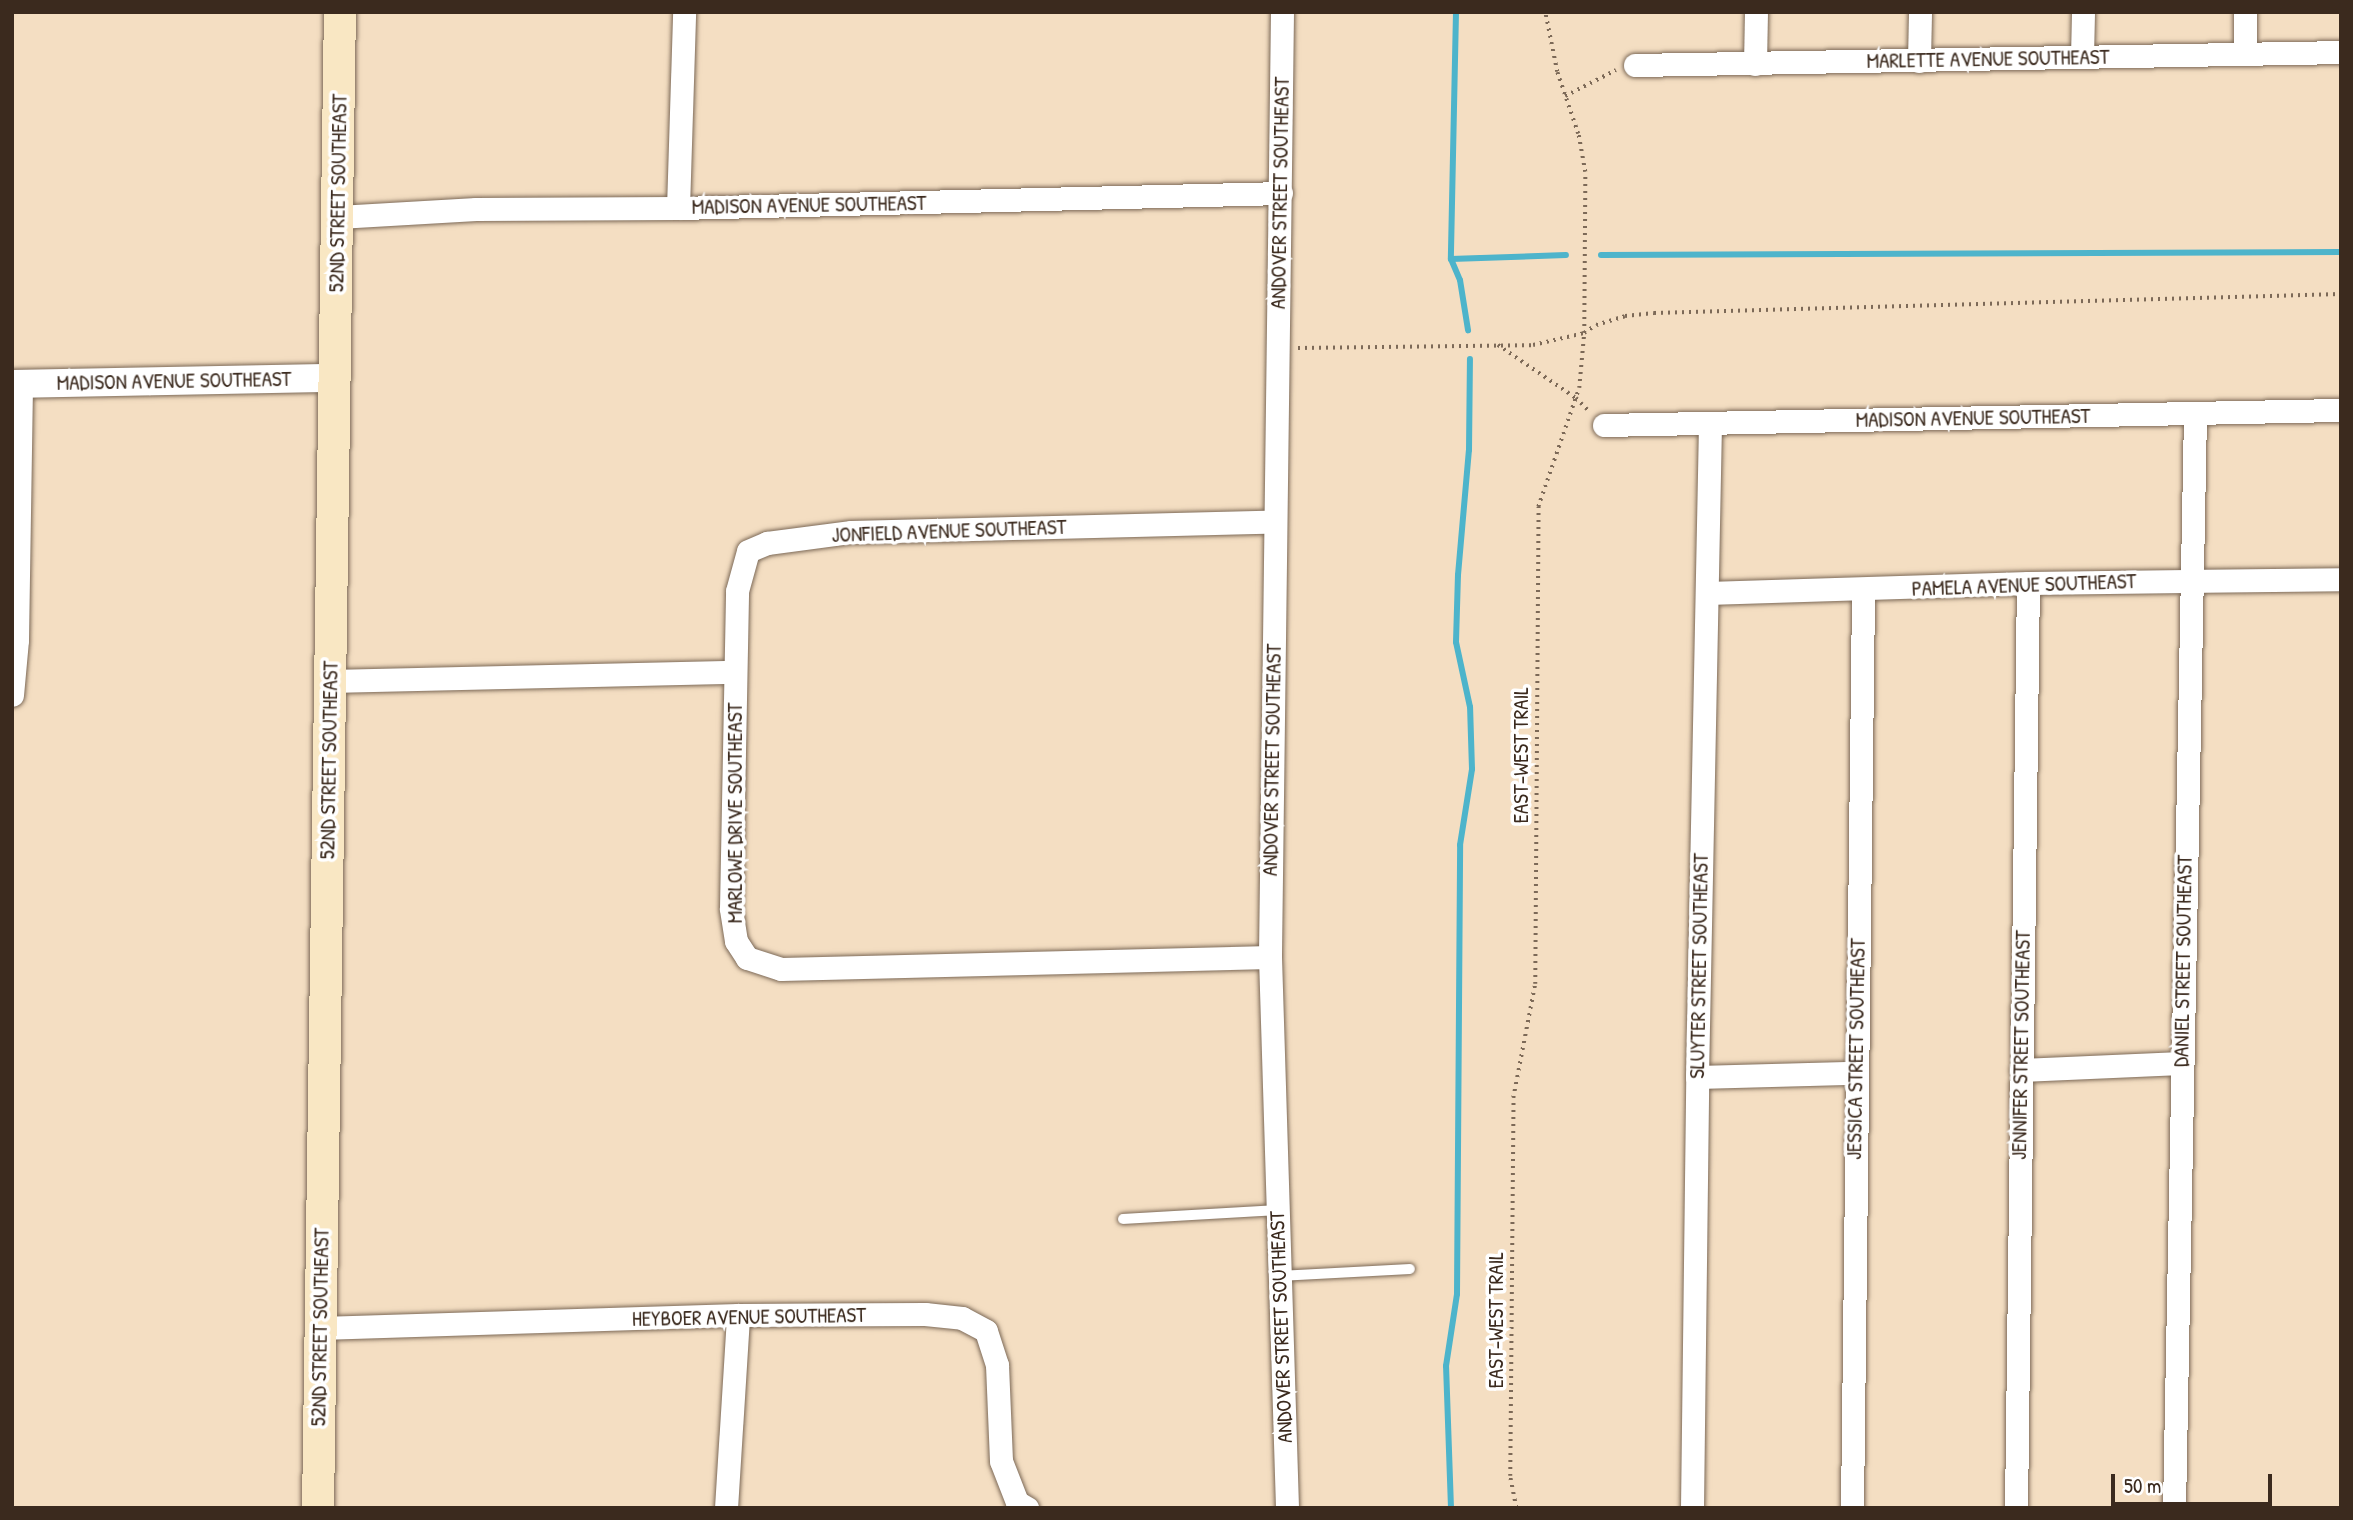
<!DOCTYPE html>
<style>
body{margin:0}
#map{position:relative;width:2353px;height:1520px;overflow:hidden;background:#f4dec2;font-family:"Patrick Hand",sans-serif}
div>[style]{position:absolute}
.stream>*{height:6px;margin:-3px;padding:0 3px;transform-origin:3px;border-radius:3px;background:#4db4cb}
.path>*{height:3.5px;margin-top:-1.75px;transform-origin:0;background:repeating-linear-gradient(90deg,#7c6957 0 2px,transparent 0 7px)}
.roads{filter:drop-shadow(0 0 2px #7c6957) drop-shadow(0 0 2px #7c6957)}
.service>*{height:10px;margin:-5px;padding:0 5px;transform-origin:5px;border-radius:5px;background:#fff}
.minor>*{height:23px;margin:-11.5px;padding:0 11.5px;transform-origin:11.5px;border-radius:11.5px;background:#fff}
.tertiary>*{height:28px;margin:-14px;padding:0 14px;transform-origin:14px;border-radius:14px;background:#fff}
.secondary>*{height:32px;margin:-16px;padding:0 16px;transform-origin:16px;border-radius:16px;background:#f9e7c3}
span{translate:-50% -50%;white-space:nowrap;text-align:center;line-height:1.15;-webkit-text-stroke:7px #fff;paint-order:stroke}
.street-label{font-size:21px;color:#3b2a1e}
.frame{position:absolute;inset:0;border:14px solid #3b2a1e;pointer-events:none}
.scale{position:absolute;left:2111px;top:1474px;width:161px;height:32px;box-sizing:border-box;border:4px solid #3b2a1e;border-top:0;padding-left:9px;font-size:21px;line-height:24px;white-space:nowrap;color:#3b2a1e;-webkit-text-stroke:5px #fff;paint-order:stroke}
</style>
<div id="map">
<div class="stream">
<div style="left:1456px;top:12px;width:247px;rotate:91.2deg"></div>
<div style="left:1451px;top:259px;width:23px;rotate:67deg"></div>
<div style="left:1460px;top:280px;width:51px;rotate:80.9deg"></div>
<div style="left:1601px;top:255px;width:740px;rotate:-0.23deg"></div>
<div style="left:1451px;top:259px;width:115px;rotate:-2deg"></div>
<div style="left:1451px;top:1508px;width:142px;rotate:-92deg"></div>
<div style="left:1446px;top:1366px;width:73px;rotate:-81.3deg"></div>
<div style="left:1457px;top:1294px;width:449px;rotate:-89.6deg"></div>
<div style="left:1460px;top:845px;width:77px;rotate:-81deg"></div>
<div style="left:1472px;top:769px;width:62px;rotate:-91.8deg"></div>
<div style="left:1470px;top:707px;width:66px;rotate:-102.2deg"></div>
<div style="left:1456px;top:642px;width:67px;rotate:-88.3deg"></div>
<div style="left:1458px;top:575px;width:125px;rotate:-85deg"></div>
<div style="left:1469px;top:450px;width:91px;rotate:-89.4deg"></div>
</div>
<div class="path">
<div style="left:1565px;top:96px;width:57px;rotate:-27deg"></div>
<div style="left:1498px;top:345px;width:94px;rotate:34.2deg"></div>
<div style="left:1576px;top:398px;width:20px;rotate:45deg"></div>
<div style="left:1298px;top:348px;width:235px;rotate:-0.7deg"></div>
<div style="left:1533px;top:345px;width:52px;rotate:-13.2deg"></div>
<div style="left:1584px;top:333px;width:14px;rotate:-34deg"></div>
<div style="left:1596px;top:325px;width:30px;rotate:-17deg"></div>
<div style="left:1625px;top:316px;width:29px;rotate:-6deg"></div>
<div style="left:1654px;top:313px;width:687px;rotate:-1.58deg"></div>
<div style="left:1516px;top:1508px;width:33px;rotate:-101deg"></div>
<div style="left:1510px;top:1476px;width:378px;rotate:-89.5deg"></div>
<div style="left:1513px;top:1098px;width:116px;rotate:-79.1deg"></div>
<div style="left:1535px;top:984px;width:477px;rotate:-89.6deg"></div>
<div style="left:1538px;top:507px;width:126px;rotate:-71deg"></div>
<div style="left:1579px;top:388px;width:55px;rotate:-84.8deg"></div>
<div style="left:1584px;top:333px;width:161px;rotate:-89.6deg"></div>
<div style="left:1585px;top:172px;width:39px;rotate:-100deg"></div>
<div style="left:1578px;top:134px;width:65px;rotate:-108.7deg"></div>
<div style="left:1557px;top:72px;width:61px;rotate:-101.3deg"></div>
</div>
<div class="roads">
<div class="service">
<div style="left:1123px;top:1219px;width:155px;rotate:-3.3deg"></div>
<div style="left:1279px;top:1276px;width:131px;rotate:-3.1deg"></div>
</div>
<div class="minor">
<div style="left:1282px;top:12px;width:945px;rotate:90.73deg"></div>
<div style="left:1270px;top:957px;width:551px;rotate:88.23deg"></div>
<div style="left:2245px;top:54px;width:42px;rotate:-90deg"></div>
<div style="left:2082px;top:57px;width:45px;rotate:-88.7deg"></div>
<div style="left:1919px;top:61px;width:49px;rotate:-88.8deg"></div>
<div style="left:1755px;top:64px;width:52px;rotate:-88.9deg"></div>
<div style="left:1635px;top:65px;width:706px;rotate:-1.05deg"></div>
<div style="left:678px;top:208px;width:196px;rotate:-88.2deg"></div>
<div style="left:338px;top:217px;width:138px;rotate:-3.3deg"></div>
<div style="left:476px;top:209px;width:202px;rotate:-0.3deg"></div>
<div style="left:678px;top:208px;width:603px;rotate:-1.42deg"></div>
<div style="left:1604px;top:425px;width:737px;rotate:-1.17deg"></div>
<div style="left:1707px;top:593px;width:321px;rotate:-1.8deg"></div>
<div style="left:2028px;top:583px;width:313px;rotate:-0.7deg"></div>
<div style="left:330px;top:681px;width:405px;rotate:-1.3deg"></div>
<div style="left:12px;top:695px;width:55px;rotate:-84.8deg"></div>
<div style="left:17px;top:640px;width:256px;rotate:-89.1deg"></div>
<div style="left:1270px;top:957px;width:489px;rotate:178.6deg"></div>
<div style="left:781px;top:969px;width:36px;rotate:-162deg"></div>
<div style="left:747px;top:958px;width:20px;rotate:-123deg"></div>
<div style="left:736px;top:941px;width:33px;rotate:-99deg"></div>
<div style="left:731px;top:908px;width:317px;rotate:-88.9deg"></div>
<div style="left:737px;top:591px;width:41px;rotate:-74.6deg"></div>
<div style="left:748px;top:551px;width:21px;rotate:-23deg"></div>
<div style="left:767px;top:543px;width:85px;rotate:-7.5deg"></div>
<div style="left:851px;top:532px;width:424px;rotate:-1.4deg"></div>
<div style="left:2021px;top:1070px;width:160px;rotate:-2.5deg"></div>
<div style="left:1697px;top:1077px;width:158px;rotate:-1.5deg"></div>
<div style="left:320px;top:1328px;width:418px;rotate:-1.8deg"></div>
<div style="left:738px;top:1315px;width:187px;rotate:-0.3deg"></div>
<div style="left:925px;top:1314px;width:37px;rotate:6deg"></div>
<div style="left:962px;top:1318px;width:27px;rotate:28deg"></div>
<div style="left:986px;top:1331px;width:36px;rotate:72deg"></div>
<div style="left:997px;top:1365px;width:96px;rotate:87.6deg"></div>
<div style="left:1001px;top:1461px;width:44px;rotate:68.7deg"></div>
<div style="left:1017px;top:1502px;width:12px;rotate:31deg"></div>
<div style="left:726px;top:1508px;width:193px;rotate:-86.4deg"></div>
<div style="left:1692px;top:1508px;width:431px;rotate:-89.3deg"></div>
<div style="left:1697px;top:1077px;width:653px;rotate:-88.86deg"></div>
<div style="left:1852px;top:1508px;width:918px;rotate:-89.31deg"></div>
<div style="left:2016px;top:1508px;width:925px;rotate:-89.26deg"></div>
<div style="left:2174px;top:1508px;width:1094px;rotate:-88.9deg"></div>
</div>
<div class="tertiary">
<div style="left:12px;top:384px;width:324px;rotate:-1.1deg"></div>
</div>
<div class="secondary">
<div style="left:318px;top:1508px;width:1496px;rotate:-89.16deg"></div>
</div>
</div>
<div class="street-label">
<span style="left:1988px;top:59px;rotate:-1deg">MARLETTE AVENUE SOUTHEAST</span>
<span style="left:338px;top:193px;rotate:-89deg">52ND STREET SOUTHEAST</span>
<span style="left:1280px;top:193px;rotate:-89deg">ANDOVER STREET SOUTHEAST</span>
<span style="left:809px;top:205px;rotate:-1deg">MADISON AVENUE SOUTHEAST</span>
<span style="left:174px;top:381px;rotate:-1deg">MADISON AVENUE SOUTHEAST</span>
<span style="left:1973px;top:418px;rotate:-1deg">MADISON AVENUE SOUTHEAST</span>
<span style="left:949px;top:531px;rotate:-2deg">JONFIELD AVENUE SOUTHEAST</span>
<span style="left:2024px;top:585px;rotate:-2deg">PAMELA AVENUE SOUTHEAST</span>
<span style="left:1521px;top:755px;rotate:-90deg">EAST-WEST TRAIL</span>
<span style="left:329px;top:760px;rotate:-89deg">52ND STREET SOUTHEAST</span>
<span style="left:1272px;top:760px;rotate:-89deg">ANDOVER STREET SOUTHEAST</span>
<span style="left:735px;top:813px;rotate:-90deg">MARLOWE DRIVE SOUTHEAST</span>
<span style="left:2183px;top:961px;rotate:-89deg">DANIEL STREET SOUTHEAST</span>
<span style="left:1699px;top:966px;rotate:-89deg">SLUYTER STREET SOUTHEAST</span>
<span style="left:2021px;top:1045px;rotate:-89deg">JENNIFER STREET SOUTHEAST</span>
<span style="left:1856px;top:1049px;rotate:-89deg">JESSICA STREET SOUTHEAST</span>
<span style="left:749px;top:1317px;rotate:-1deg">HEYBOER AVENUE SOUTHEAST</span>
<span style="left:1496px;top:1320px;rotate:-90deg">EAST-WEST TRAIL</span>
<span style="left:320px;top:1327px;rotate:-89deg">52ND STREET SOUTHEAST</span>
<span style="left:1281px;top:1327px;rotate:-92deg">ANDOVER STREET SOUTHEAST</span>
</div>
<div class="frame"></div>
<div class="scale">50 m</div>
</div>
